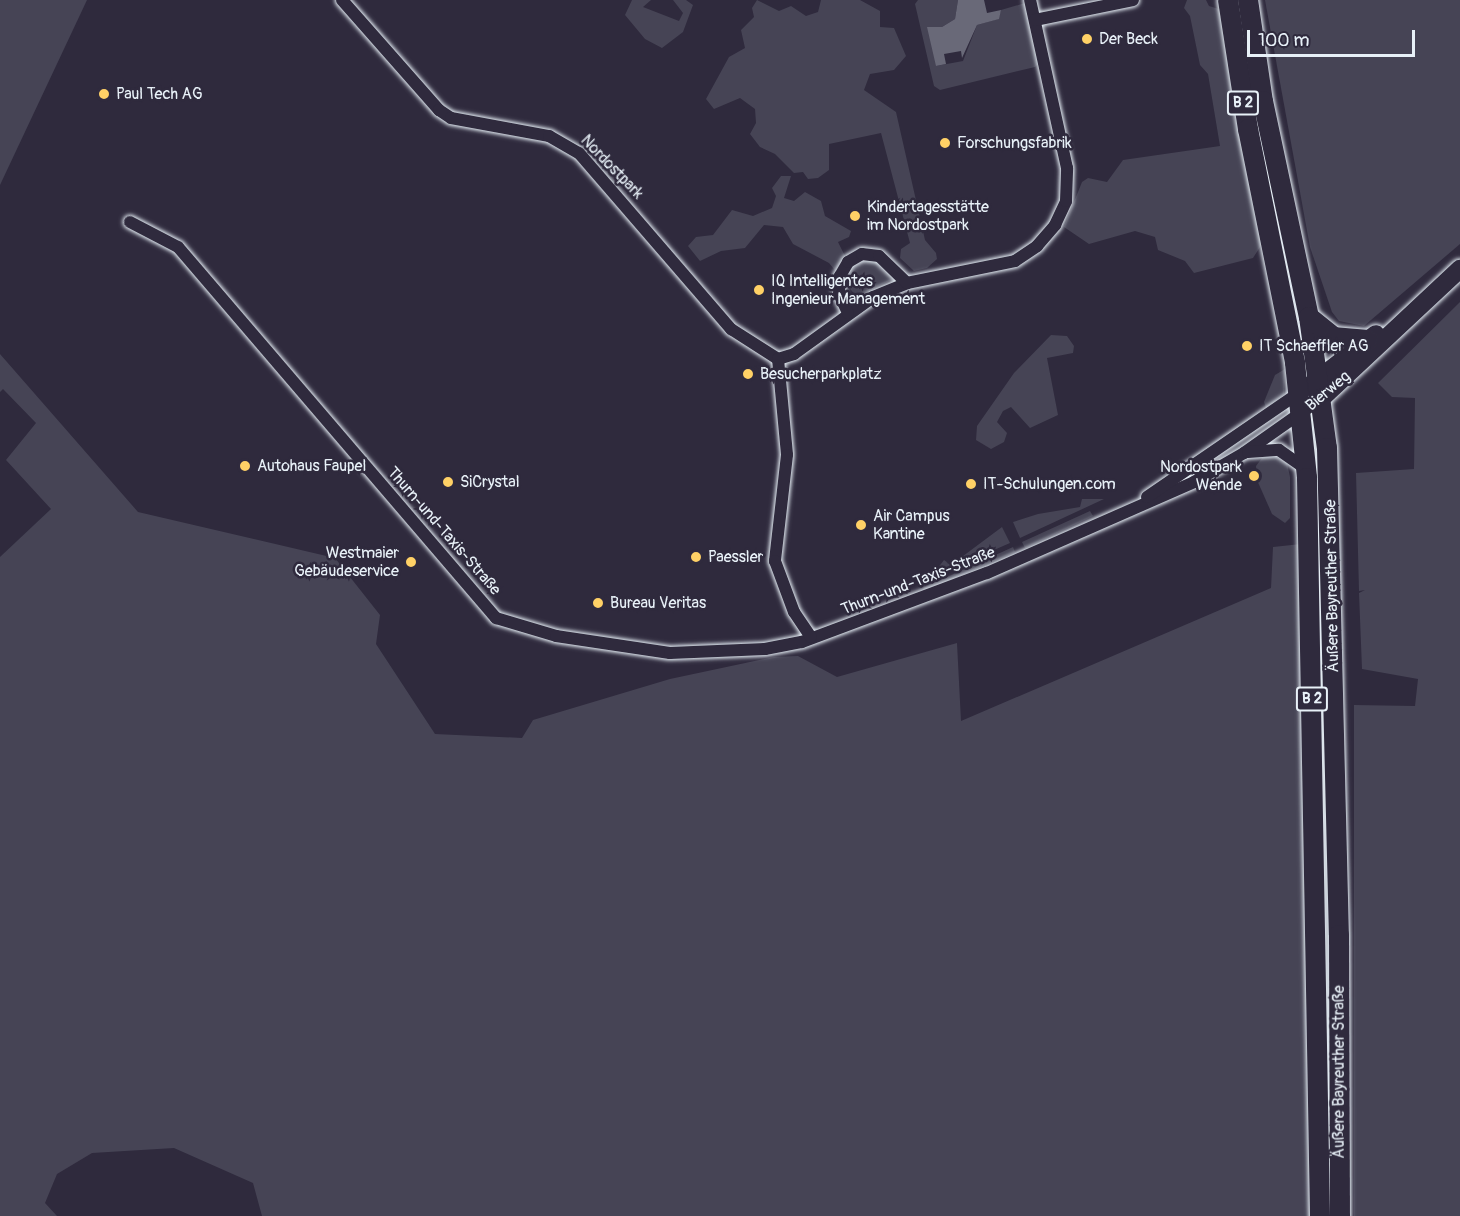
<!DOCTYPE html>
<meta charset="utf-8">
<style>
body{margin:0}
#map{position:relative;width:1460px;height:1216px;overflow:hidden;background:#2f2a3d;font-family:Pangolin,sans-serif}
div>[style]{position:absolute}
.green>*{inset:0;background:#464455}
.water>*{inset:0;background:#696978}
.roads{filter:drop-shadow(0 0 2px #e8f1f8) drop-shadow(0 0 2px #e8f1f8)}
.street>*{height:12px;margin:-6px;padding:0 6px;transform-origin:6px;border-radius:6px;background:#2f2a3d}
.secondary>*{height:18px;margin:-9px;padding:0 9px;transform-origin:9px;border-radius:9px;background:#2f2a3d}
.primary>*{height:20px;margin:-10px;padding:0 10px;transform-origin:10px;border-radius:10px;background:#2f2a3d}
.dots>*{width:16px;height:16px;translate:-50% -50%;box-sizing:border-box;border:3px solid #2f2a3d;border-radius:50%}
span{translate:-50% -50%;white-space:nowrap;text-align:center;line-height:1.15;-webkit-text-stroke:5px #2f2a3d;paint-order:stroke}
.shield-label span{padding:2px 4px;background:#2f2a3d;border:2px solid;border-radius:4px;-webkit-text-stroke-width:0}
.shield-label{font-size:15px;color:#e8f1f8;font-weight:700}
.poi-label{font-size:16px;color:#e8f1f8}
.left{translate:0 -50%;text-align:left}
.right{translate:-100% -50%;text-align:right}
.street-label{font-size:16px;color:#e8f1f8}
.scale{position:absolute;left:1247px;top:30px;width:168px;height:27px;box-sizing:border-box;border:3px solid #e8f1f8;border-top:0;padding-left:8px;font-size:18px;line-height:21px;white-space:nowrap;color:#e8f1f8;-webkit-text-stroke:4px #2f2a3d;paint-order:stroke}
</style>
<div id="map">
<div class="green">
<div style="clip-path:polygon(0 0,87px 0,0 185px)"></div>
<div style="clip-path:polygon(632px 0,651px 0,643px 7px,679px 21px,683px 13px,673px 0,686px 0,693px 5px,683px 32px,662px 48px,645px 39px,625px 15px)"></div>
<div style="clip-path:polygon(757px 0,779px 11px,791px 6px,806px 16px,818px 12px,821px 0,860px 0,880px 11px,880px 27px,894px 28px,906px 56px,894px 70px,870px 74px,864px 90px,896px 112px,925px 240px,936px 253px,937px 259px,927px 268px,914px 271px,900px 258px,901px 249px,910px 243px,881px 133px,829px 144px,829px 170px,818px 178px,808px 179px,803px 172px,794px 173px,775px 154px,760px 147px,750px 134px,756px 123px,755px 109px,740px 98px,714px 109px,706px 99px,729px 57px,745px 48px,741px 30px,754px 17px,752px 8px)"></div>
<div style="clip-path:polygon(918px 0,958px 0,955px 19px,942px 27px,936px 66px,963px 61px,977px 25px,998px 19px,1001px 10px,1025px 3px,1040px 62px,1035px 67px,940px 90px,934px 86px,915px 4px)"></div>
<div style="clip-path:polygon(1187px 0,1206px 0,1209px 6px,1222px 10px,1262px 244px,1253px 258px,1194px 273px,1185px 261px,1158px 250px,1155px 237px,1135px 231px,1089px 244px,1064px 227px,1082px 182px,1088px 178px,1107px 182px,1123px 160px,1220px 146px,1208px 74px,1200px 65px,1190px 16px,1184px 8px)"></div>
<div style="clip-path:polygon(1265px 0,1460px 0,1460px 244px,1364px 326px,1339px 321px,1332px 312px,1310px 247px)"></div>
<div style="clip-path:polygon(781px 176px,791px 176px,784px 198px,794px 201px,805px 192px,821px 201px,825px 216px,851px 231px,849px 237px,838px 242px,845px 256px,883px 263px,898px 277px,856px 296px,829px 263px,793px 244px,783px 227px,764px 225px,745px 248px,721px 251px,700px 261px,688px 246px,696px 237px,713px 235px,732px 210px,753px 216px,772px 208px,776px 196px,772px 188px)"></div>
<div style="clip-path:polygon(1460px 302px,1460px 1216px,1354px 1216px,1354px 705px,1415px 706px,1418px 679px,1362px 669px,1359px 593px,1365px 590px,1359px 591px,1356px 473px,1414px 469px,1415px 398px,1392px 397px,1378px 383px)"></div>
<div style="clip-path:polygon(1051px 335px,1067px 336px,1074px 346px,1073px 353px,1047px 358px,1058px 415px,1030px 428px,1011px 407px,1003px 411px,997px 422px,1007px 433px,1004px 442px,991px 449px,976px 440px,977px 426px,1014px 373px)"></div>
<div style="clip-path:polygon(0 354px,138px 512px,335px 558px,380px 615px,376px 644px,435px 734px,522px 738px,533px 720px,670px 679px,774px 657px,798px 656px,837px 677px,957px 643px,961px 721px,1271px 588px,1273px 547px,1301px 544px,1314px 1216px,262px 1216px,253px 1183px,174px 1148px,92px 1153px,57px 1174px,45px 1203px,57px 1216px,0 1216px,0 557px,51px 509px,6px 460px,36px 423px,3px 389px,0 392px)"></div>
<div style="clip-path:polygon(1285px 369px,1284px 394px,1266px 408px,1264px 402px,1275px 375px)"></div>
<div style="clip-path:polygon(1315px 441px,1326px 703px,1335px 1216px,1328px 1216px,1312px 442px)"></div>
<div style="clip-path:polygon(1274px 456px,1287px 463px,1290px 477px,1290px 518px,1285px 523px,1272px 514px,1257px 480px,1256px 466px,1262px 458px)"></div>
<div style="clip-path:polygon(1082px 499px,1104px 499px,1020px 538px,1013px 522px,1038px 514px,1080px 507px)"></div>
<div style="clip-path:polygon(1090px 511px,1093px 516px,1025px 548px,1022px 542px)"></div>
<div style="clip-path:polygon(1002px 527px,1010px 543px,930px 578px,944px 560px,951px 565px)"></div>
<div style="clip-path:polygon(1013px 547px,1015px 552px,927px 590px,923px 588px)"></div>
</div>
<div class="water">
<div style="clip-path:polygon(958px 0,984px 0,987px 13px,1001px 10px,999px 19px,977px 25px,962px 58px,961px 51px,944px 54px,946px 64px,936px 66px,927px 27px,942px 27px,955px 19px)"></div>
</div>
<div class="roads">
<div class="street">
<div style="left:342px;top:0;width:147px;rotate:48.6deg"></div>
<div style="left:439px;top:110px;width:14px;rotate:34deg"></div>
<div style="left:451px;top:118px;width:100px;rotate:10.4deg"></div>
<div style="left:549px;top:136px;width:34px;rotate:30deg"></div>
<div style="left:579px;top:153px;width:233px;rotate:49.2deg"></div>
<div style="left:731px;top:329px;width:56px;rotate:32.6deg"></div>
<div style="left:778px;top:359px;width:17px;rotate:-17deg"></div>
<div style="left:794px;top:354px;width:97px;rotate:-35.8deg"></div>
<div style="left:873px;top:297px;width:37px;rotate:-22deg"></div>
<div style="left:907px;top:283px;width:110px;rotate:-11.5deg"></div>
<div style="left:1015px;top:261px;width:27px;rotate:-34deg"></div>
<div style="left:1037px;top:246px;width:28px;rotate:-49deg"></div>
<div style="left:1055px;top:225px;width:26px;rotate:-65deg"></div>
<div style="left:1066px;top:201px;width:33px;rotate:-88deg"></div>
<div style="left:1067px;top:168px;width:172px;rotate:-102.4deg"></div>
<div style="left:1035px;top:20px;width:100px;rotate:-11.5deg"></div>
<div style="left:130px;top:222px;width:54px;rotate:27.5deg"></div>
<div style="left:178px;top:247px;width:489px;rotate:49.4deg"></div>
<div style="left:496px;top:618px;width:63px;rotate:16.7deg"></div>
<div style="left:556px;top:636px;width:115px;rotate:8.5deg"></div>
<div style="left:670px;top:653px;width:95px;rotate:-2.4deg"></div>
<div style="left:765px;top:649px;width:38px;rotate:-11deg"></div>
<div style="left:802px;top:642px;width:197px;rotate:-20.5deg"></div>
<div style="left:987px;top:573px;width:226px;rotate:-23.7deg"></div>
<div style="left:1194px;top:482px;width:58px;rotate:-30.1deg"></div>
<div style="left:1244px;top:453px;width:95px;rotate:-35.2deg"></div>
<div style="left:848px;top:313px;width:21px;rotate:-115deg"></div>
<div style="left:839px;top:294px;width:18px;rotate:-87deg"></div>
<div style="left:840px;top:276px;width:16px;rotate:-60deg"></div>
<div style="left:848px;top:262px;width:16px;rotate:-30deg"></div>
<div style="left:862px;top:254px;width:17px;rotate:7deg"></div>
<div style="left:879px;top:256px;width:39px;rotate:44deg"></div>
<div style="left:778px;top:359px;width:96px;rotate:84.6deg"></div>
<div style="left:787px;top:455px;width:107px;rotate:96.5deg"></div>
<div style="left:775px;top:561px;width:54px;rotate:69.6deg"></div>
<div style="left:794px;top:612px;width:30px;rotate:56deg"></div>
<div style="left:1248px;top:452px;width:31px;rotate:-4deg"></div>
<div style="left:1279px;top:450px;width:32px;rotate:35deg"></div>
<div style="left:1147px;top:497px;width:184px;rotate:-34.4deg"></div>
</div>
<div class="secondary">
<div style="left:1308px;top:387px;width:86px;rotate:-37.9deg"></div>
<div style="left:1322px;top:398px;width:189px;rotate:-43.1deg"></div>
</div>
<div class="primary">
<div style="left:1228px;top:0;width:131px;rotate:81.2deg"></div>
<div style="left:1248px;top:129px;width:239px;rotate:78.6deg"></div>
<div style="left:1295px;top:363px;width:116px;rotate:84deg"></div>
<div style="left:1307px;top:478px;width:738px;rotate:88.99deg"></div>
<div style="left:1248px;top:0;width:102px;rotate:81.6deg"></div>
<div style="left:1263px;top:101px;width:221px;rotate:78deg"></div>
<div style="left:1309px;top:317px;width:132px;rotate:82.2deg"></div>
<div style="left:1327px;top:448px;width:487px;rotate:88.6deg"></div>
<div style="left:1339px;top:935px;width:281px;rotate:89.8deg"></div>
<div style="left:1309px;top:317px;width:32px;rotate:39deg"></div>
<div style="left:1334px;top:337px;width:33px;rotate:5deg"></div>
</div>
</div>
<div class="dots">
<div style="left:1087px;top:39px;background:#ffd166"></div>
<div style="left:104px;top:94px;background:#ffd166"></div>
<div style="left:945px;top:143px;background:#ffd166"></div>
<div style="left:855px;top:216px;background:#ffd166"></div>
<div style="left:759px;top:290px;background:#ffd166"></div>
<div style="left:1247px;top:346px;background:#ffd166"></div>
<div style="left:748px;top:374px;background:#ffd166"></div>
<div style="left:245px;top:466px;background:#ffd166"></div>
<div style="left:1254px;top:476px;background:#ffd166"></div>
<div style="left:448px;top:482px;background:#ffd166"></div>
<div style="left:971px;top:484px;background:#ffd166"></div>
<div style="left:861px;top:525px;background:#ffd166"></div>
<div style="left:696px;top:557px;background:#ffd166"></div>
<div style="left:411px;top:562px;background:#ffd166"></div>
<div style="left:598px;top:603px;background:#ffd166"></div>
</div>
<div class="shield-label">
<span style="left:1243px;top:103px">B 2</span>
<span style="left:1312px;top:699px">B 2</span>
</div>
<div class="poi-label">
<span class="left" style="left:1099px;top:39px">Der Beck</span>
<span class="left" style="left:116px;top:94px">Paul Tech AG</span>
<span class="left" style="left:957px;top:143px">Forschungsfabrik</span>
<span class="left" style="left:867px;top:216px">Kindertagesstätte<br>im Nordostpark</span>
<span class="left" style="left:771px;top:290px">IQ Intelligentes<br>Ingenieur Management</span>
<span class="left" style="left:1259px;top:346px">IT Schaeffler AG</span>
<span class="left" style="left:760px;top:374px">Besucherparkplatz</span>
<span class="left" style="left:257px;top:466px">Autohaus Faupel</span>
<span class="right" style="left:1242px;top:476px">Nordostpark<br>Wende</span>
<span class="left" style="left:460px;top:482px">SiCrystal</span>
<span class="left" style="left:983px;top:484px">IT-Schulungen.com</span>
<span class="left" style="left:873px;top:525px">Air Campus<br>Kantine</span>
<span class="right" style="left:399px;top:562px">Westmaier<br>Gebäudeservice</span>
<span class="left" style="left:708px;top:557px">Paessler</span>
<span class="left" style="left:610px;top:603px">Bureau Veritas</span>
</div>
<div class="street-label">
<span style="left:612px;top:167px;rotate:46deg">Nordostpark</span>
<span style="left:1328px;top:391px;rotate:-40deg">Bierweg</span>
<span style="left:444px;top:531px;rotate:49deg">Thurn-und-Taxis-Straße</span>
<span style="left:918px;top:581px;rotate:-21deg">Thurn-und-Taxis-Straße</span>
<span style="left:1332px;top:586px;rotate:-91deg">Äußere Bayreuther Straße</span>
<span style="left:1339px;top:1072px;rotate:-90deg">Äußere Bayreuther Straße</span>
</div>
<div class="scale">100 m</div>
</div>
